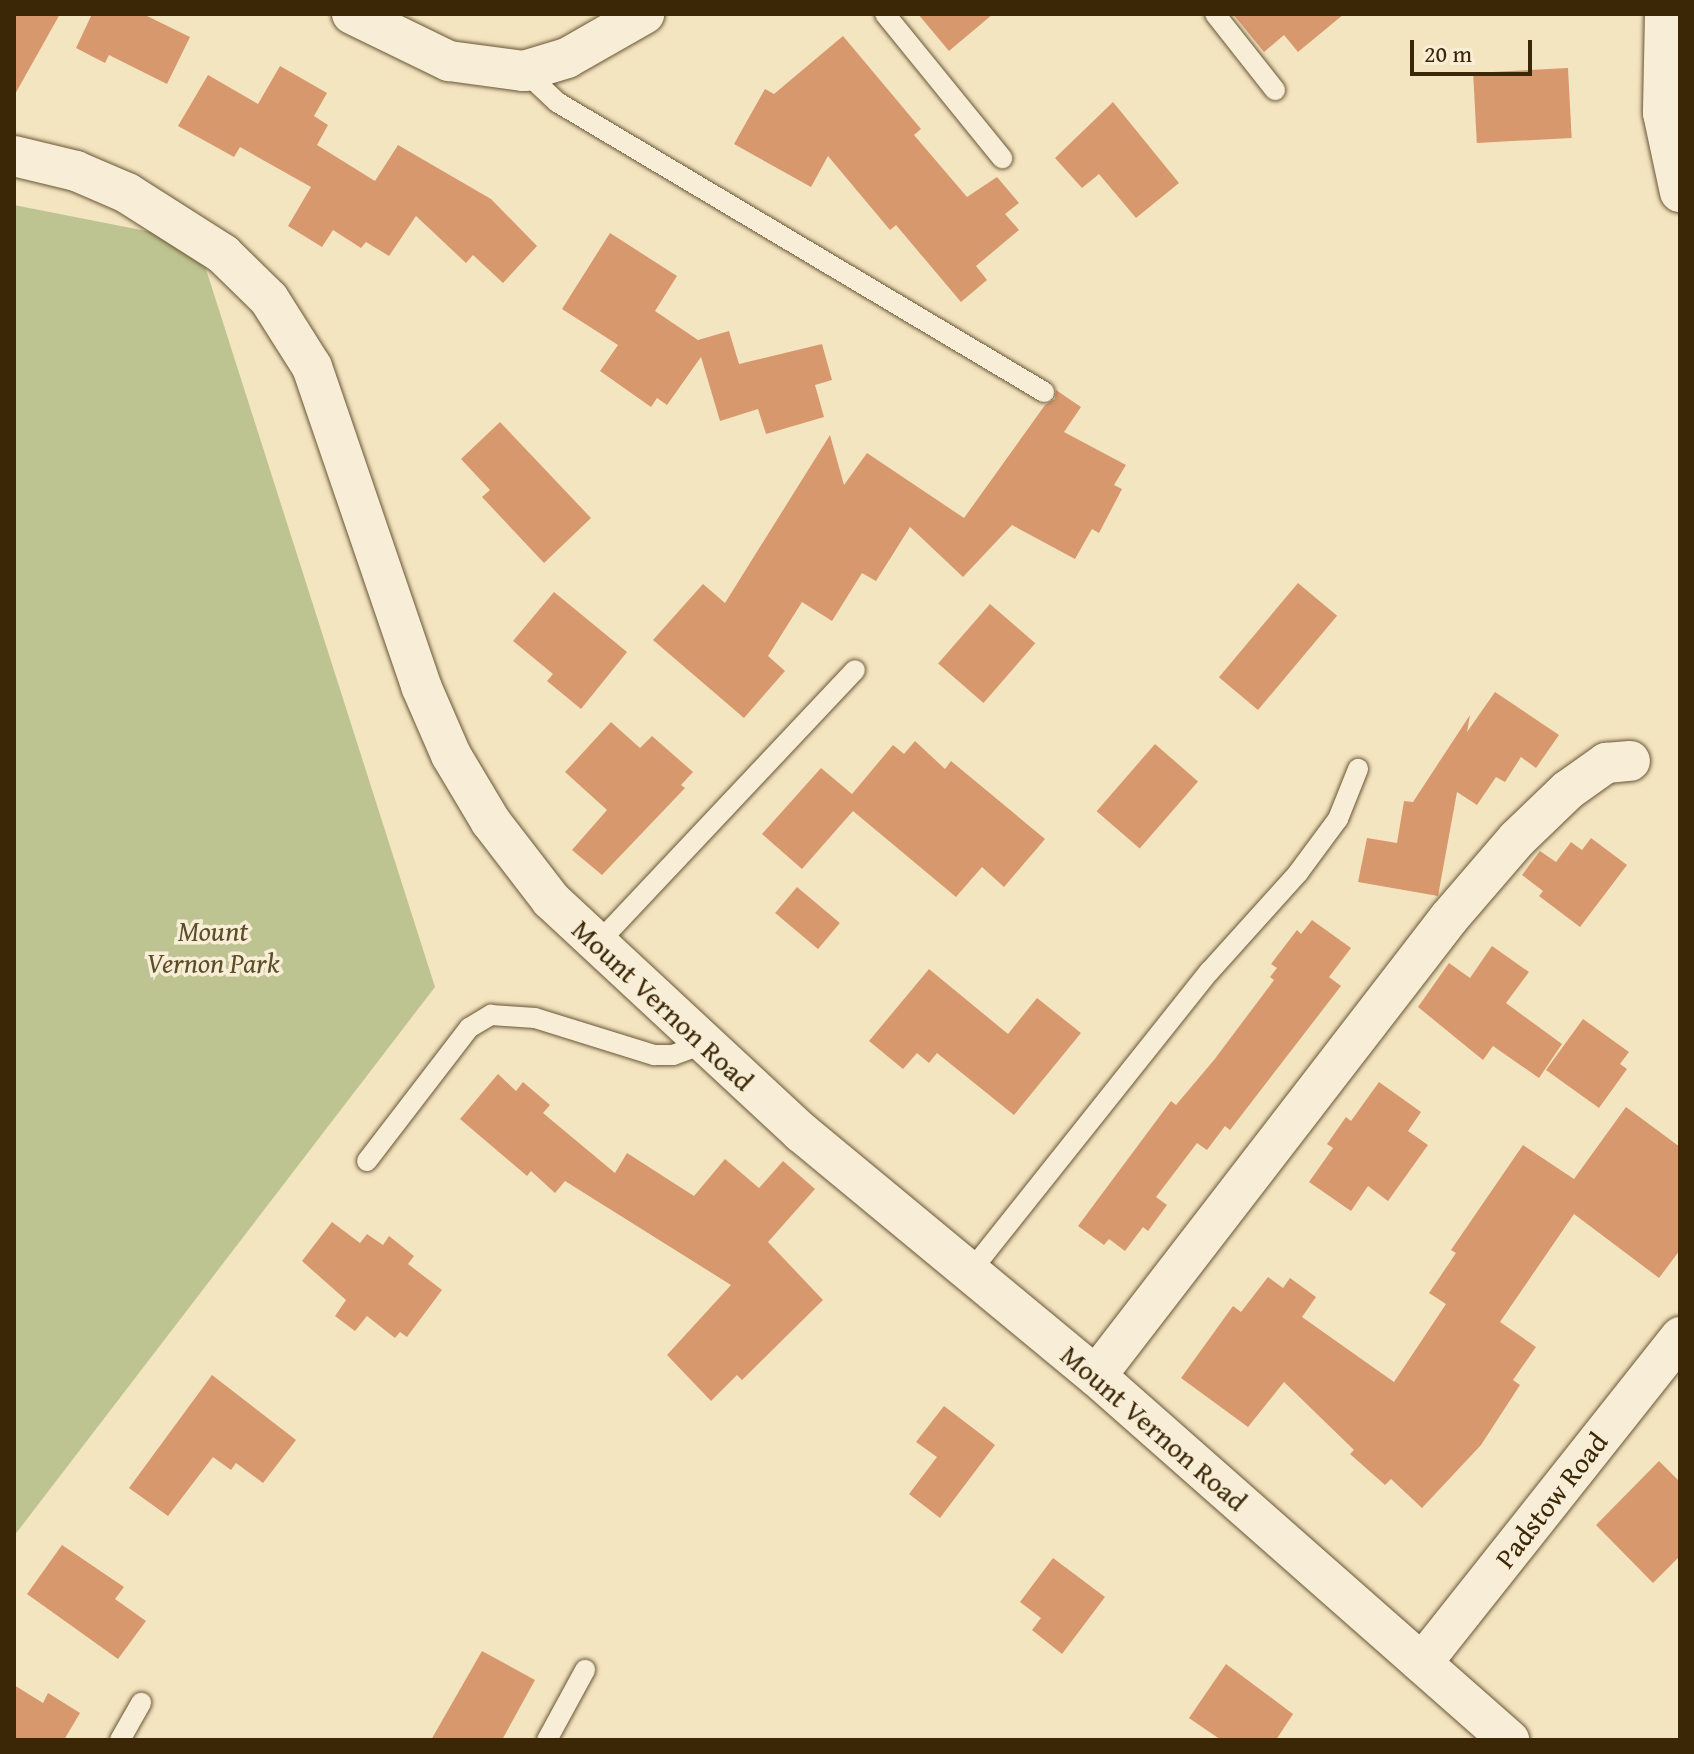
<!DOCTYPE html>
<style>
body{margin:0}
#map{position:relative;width:1694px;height:1754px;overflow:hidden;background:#f4e5c1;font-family:"Gentium Book Plus",serif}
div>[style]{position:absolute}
.green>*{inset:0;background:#bec491}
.building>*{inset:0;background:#d8986e;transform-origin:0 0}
.roads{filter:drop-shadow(0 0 2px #695635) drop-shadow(0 0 2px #695635)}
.lane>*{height:20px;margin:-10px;padding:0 10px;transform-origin:10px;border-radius:10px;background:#f8eed7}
.street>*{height:40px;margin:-20px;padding:0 20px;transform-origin:20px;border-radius:20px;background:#f8eed7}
span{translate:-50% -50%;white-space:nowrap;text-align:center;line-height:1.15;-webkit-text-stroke:7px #f8eed7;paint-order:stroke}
.park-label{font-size:28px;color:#5c4e29;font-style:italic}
.street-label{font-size:28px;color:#3b2606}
.frame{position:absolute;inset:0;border:16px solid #3b2606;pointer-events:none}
.scale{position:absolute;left:1410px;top:40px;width:122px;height:36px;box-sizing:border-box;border:4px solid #3b2606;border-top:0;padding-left:10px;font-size:24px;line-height:28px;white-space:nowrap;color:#3b2606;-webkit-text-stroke:6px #f8eed7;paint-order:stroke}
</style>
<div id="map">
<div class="green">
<div style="clip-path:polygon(14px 205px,197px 241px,435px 987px,14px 1536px)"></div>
</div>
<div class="building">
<div style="clip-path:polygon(14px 14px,60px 14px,14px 96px)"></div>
<div style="clip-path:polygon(92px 14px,143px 14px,190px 37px,167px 84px,109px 55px,105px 63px,76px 48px)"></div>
<div style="clip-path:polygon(918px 14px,993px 14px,949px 51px)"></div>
<div style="clip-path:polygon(1233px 14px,1344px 14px,1298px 52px,1284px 35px,1264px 52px)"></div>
<div style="clip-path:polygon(843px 36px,921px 129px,914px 135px,967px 197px,997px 177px,1019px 203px,1005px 214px,1019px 230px,976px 266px,987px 280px,961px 302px,896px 225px,890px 230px,828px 156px,811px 187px,734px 144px,765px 89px,774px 94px)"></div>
<div style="clip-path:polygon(280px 66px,327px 93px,314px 116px,328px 125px,317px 145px,375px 181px,398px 145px,491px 199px,537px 246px,503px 283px,473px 255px,466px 263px,416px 216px,389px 256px,366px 242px,361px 248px,333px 230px,322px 247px,288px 226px,311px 187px,240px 147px,234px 157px,178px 126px,208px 75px,258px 104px)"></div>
<div style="left:1568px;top:68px;width:70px;height:95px;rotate:87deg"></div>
<div style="clip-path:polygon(1113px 102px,1179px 183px,1136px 218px,1099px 174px,1082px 188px,1055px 158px)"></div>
<div style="clip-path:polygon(610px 233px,677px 276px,655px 311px,698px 340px,729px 331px,739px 364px,822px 344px,832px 380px,815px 385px,824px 417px,766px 434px,758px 409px,720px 421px,701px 357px,667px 405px,657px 398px,651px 407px,600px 371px,618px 345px,562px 309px)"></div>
<div style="clip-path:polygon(1056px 390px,1081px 407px,1064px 432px,1126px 465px,1114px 485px,1122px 489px,1099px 533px,1092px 529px,1075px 559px,1012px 525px,963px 577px,910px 527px,876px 581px,862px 573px,832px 621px,802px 602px,768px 656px,785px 671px,744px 718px,653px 640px,703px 584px,725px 603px,830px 435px,844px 485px,867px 453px,964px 518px,1045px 405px,1055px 399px)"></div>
<div style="clip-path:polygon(500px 422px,591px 518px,544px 563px,482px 497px,490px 490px,461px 459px)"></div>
<div style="left:1298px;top:583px;width:51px;height:123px;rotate:40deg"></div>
<div style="clip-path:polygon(554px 592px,627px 652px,581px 709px,547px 681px,553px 674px,513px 641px)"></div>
<div style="left:990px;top:604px;width:60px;height:79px;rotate:41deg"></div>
<div style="clip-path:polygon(1495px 692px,1559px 735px,1536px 768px,1521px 757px,1505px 782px,1496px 777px,1477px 805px,1457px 792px,1438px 896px,1358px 882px,1367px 838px,1397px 843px,1404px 801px,1413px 802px,1470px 715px,1467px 732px)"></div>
<div style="clip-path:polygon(611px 722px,640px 748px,652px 736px,693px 772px,681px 785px,685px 788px,602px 875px,572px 850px,607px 810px,565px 772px)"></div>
<div style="clip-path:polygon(915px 741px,945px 769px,951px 761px,1045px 839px,1004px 887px,982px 867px,956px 897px,853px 811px,802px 869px,762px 834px,821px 768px,852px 794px,893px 745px,904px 754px)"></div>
<div style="left:1155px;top:744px;width:57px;height:89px;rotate:41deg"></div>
<div style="clip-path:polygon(1591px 838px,1627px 865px,1580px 927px,1539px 896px,1543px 891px,1522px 875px,1540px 851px,1556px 862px,1571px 842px,1582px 850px)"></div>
<div style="left:797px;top:887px;width:56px;height:34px;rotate:40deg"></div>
<div style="clip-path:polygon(1312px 920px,1351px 948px,1329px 977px,1341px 986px,1230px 1130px,1225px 1126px,1207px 1150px,1197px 1143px,1156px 1197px,1167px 1205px,1148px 1231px,1143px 1227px,1125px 1251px,1109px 1239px,1104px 1245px,1078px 1226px,1171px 1101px,1176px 1105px,1214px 1060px,1274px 980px,1270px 977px,1277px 968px,1271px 964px,1297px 930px,1301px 934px)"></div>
<div style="clip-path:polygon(1492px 946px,1529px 972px,1506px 1003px,1562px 1044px,1539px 1078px,1493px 1046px,1483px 1060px,1418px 1007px,1449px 963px,1470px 978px)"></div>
<div style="clip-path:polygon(929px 969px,1008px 1034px,1037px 998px,1081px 1033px,1014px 1115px,937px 1053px,929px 1063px,917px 1053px,903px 1069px,869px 1041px)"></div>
<div style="clip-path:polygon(1583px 1019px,1629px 1052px,1620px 1064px,1627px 1069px,1599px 1108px,1546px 1070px)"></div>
<div style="clip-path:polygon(498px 1074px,516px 1091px,523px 1082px,550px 1105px,543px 1113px,615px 1173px,627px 1153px,694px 1196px,725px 1159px,759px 1188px,783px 1161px,815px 1189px,768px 1242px,823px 1300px,742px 1380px,737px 1375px,711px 1401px,667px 1355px,731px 1285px,565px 1181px,555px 1193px,531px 1171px,527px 1176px,460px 1119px)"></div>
<div style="clip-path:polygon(1379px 1082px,1421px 1112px,1408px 1131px,1428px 1145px,1388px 1201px,1368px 1186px,1351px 1211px,1309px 1182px,1333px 1148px,1327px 1144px,1346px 1117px,1351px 1121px)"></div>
<div style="clip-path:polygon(1626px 1107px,1680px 1147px,1680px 1250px,1659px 1278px,1574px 1214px,1500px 1322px,1536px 1347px,1513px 1380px,1520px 1385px,1481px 1445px,1422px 1508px,1391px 1479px,1385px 1485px,1350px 1454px,1354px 1450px,1284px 1382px,1248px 1427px,1181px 1378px,1233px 1306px,1241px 1312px,1268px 1277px,1283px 1288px,1290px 1278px,1316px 1297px,1302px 1317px,1394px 1382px,1446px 1304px,1429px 1293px,1456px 1253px,1451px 1250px,1523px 1145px,1574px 1179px)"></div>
<div style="clip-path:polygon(332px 1222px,360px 1243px,367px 1234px,383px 1245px,389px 1236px,414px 1256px,408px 1264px,442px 1290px,407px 1337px,400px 1332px,395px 1338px,367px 1316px,355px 1331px,335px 1316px,346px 1300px,302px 1261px)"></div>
<div style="clip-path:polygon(212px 1375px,296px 1440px,263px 1483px,236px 1463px,231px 1470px,213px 1457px,168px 1516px,129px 1488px)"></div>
<div style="clip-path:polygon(944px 1406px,995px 1445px,940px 1518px,909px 1494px,937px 1457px,916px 1442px)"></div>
<div style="clip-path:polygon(1659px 1461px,1680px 1482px,1680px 1556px,1653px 1583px,1596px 1525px)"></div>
<div style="clip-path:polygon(62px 1545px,124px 1587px,115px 1599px,146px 1621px,118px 1659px,27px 1594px)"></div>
<div style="clip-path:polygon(1053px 1558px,1105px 1597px,1062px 1654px,1032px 1630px,1041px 1618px,1020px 1602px)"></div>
<div style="clip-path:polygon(482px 1651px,535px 1680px,502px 1740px,431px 1740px)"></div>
<div style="clip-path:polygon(1226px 1664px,1293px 1714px,1276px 1740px,1221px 1740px,1189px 1718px)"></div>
<div style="clip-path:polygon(14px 1685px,43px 1703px,48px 1693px,80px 1713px,64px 1740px,14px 1740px)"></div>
</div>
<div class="roads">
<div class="lane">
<div style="left:885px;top:14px;width:186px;rotate:50.9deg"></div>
<div style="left:1215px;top:14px;width:97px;rotate:51.7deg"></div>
<div style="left:524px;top:71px;width:45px;rotate:43.2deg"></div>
<div style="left:557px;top:102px;width:567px;rotate:30.77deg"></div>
<div style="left:595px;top:946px;width:379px;rotate:-46.7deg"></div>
<div style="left:367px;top:1161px;width:168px;rotate:-52.5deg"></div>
<div style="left:469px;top:1028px;width:26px;rotate:-31deg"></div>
<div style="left:491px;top:1015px;width:44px;rotate:3.9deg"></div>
<div style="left:535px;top:1018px;width:125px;rotate:17.3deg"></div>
<div style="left:654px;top:1055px;width:19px"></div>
<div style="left:673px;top:1055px;width:33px;rotate:-20deg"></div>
<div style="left:970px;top:1272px;width:384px;rotate:-51.5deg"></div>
<div style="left:1209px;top:972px;width:133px;rotate:-48deg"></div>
<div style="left:1298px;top:873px;width:67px;rotate:-53.5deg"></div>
<div style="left:1338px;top:819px;width:54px;rotate:-68.2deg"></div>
<div style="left:120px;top:1740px;width:43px;rotate:-60.4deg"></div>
<div style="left:547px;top:1740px;width:80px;rotate:-61.5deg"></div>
</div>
<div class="street">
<div style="left:352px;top:14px;width:108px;rotate:25.9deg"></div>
<div style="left:449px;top:61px;width:76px;rotate:7.6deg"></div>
<div style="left:524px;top:71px;width:45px;rotate:-16.8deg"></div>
<div style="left:567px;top:58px;width:89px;rotate:-29.7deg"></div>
<div style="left:1665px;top:14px;width:99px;rotate:91.2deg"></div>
<div style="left:1663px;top:113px;width:81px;rotate:77.9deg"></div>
<div style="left:14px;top:156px;width:64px;rotate:13.6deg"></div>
<div style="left:76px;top:171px;width:56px;rotate:23.3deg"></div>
<div style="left:127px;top:193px;width:114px;rotate:32.4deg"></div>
<div style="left:223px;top:254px;width:64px;rotate:44.4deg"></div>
<div style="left:269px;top:299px;width:80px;rotate:57.7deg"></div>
<div style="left:312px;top:367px;width:337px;rotate:71.1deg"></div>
<div style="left:421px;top:686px;width:75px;rotate:66.5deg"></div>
<div style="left:451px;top:755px;width:78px;rotate:59.2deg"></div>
<div style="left:491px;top:822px;width:98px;rotate:52.4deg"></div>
<div style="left:551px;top:900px;width:342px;rotate:42.9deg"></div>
<div style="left:802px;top:1133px;width:381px;rotate:39.6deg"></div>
<div style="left:1096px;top:1376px;width:551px;rotate:41.39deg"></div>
<div style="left:1096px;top:1376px;width:578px;rotate:-52.38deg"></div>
<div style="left:1449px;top:918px;width:104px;rotate:-49.3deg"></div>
<div style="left:1517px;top:839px;width:71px;rotate:-43.9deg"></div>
<div style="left:1568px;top:790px;width:47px;rotate:-35.4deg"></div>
<div style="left:1606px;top:763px;width:24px;rotate:-5deg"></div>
<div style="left:1422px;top:1663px;width:416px;rotate:-51.6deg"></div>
</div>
</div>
<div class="park-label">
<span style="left:213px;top:947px">Mount<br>Vernon Park</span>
</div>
<div class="street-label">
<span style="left:663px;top:1005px;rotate:43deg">Mount Vernon Road</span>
<span style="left:1154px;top:1428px;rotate:41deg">Mount Vernon Road</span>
<span style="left:1551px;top:1500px;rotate:-52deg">Padstow Road</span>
</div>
<div class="frame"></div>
<div class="scale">20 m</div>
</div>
